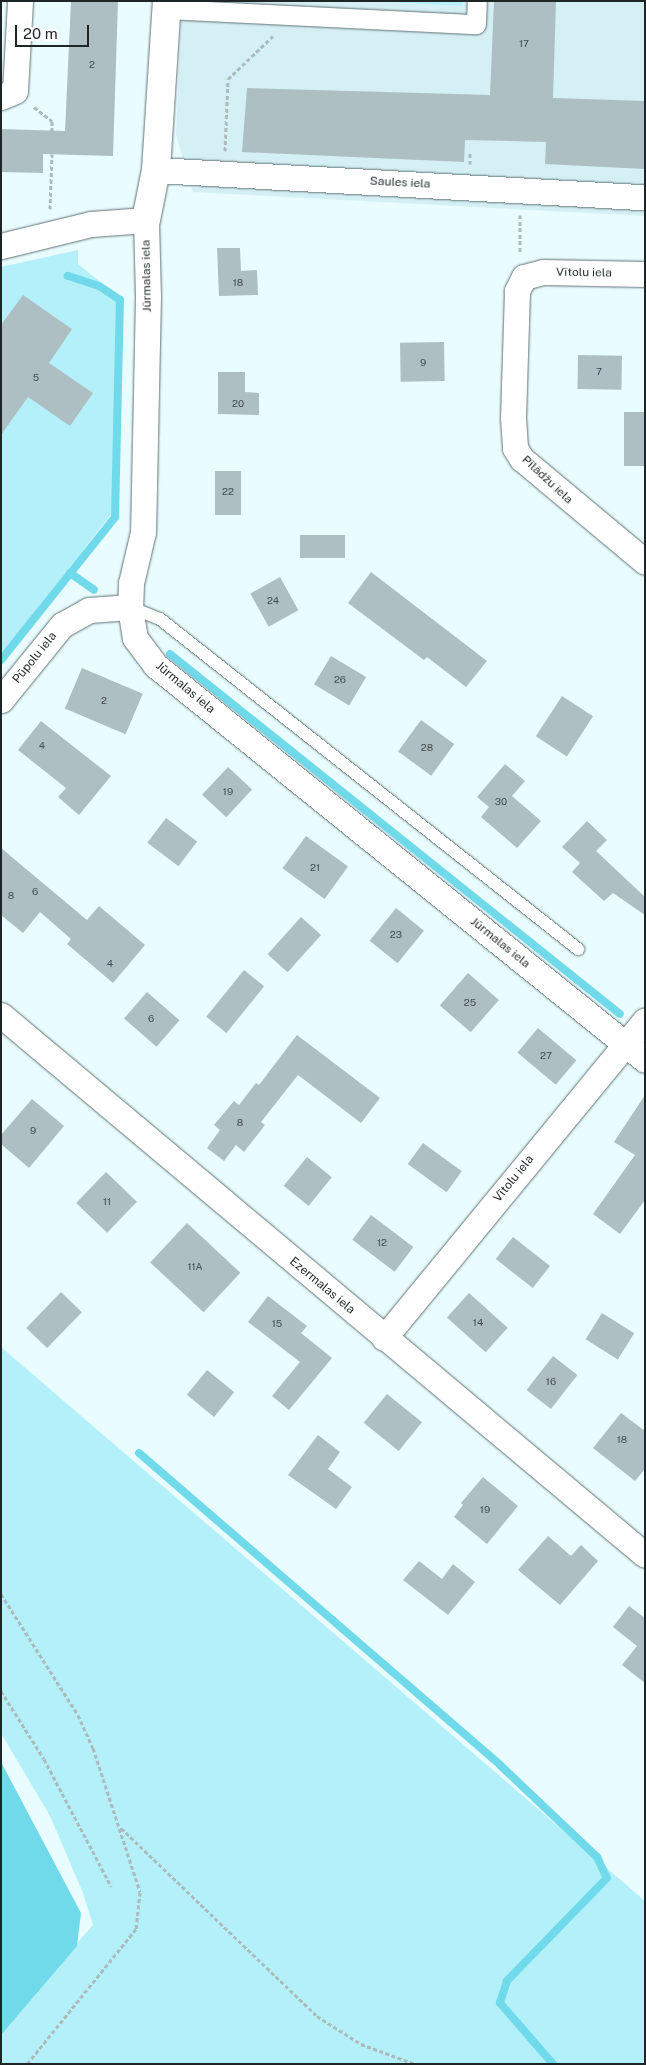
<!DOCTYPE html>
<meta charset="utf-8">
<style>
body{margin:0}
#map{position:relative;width:646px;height:2065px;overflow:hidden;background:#e9fcff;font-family:"Public Sans",sans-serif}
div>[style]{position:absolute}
.built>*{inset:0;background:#d4f0f5}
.green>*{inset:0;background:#b4f0fa}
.water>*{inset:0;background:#70daea}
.stream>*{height:8px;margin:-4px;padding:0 4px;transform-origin:4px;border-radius:4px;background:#70daea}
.building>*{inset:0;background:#adbfc2;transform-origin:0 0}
.path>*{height:3px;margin-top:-1.5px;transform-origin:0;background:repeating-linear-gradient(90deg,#abbabd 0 4px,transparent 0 6.5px)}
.roads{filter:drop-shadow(0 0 1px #617174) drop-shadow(0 0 1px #617174)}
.service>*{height:12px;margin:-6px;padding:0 6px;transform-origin:6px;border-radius:6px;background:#fff}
.pedestrian>*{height:19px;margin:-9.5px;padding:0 9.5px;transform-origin:9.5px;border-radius:9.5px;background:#fff}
.minor>*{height:25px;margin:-12.5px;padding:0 12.5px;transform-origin:12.5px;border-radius:12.5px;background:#fff}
.tertiary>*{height:28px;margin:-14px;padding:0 14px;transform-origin:14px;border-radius:14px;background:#fff}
span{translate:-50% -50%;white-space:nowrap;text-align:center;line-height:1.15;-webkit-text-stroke:4.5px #fff;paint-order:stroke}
.number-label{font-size:10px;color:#424c4d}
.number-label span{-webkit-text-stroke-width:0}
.street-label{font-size:12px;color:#1e2526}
.frame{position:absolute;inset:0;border:2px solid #1e2526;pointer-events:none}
.scale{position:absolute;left:15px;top:25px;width:74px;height:22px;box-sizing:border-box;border:2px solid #1e2526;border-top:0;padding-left:6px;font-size:15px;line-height:18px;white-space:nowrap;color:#1e2526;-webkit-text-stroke:4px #fff;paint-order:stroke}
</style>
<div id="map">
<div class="built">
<div style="clip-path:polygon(182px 1px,645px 1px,645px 216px,193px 192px,176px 135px)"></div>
</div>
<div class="green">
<div style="clip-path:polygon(373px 1px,462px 1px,462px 6px)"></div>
<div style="clip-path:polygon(78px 250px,78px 264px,115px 294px,123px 307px,112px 513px,1px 655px,1px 267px)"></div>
<div style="clip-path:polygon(1px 1347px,645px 1901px,645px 2064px,1px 2064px,1px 2029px,93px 1925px,83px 1893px,50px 1816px,1px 1733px)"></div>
</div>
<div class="water">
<div style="clip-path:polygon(1px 1762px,81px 1913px,77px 1946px,1px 2035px)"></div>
</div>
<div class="stream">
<div style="left:70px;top:573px;width:29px;rotate:35deg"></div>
<div style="left:170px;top:654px;width:576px;rotate:38.66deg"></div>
<div style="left:1px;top:660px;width:183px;rotate:-51.4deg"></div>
<div style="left:115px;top:517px;width:217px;rotate:-88.7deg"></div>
<div style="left:120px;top:300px;width:25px;rotate:-146deg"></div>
<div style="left:99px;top:286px;width:33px;rotate:-162deg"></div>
<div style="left:139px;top:1453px;width:477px;rotate:40.8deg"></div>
<div style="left:500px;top:1765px;width:134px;rotate:43.5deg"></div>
<div style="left:597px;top:1857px;width:23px;rotate:65deg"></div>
<div style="left:607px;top:1878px;width:144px;rotate:134.2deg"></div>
<div style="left:507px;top:1981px;width:23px;rotate:108deg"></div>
<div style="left:500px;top:2003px;width:81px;rotate:49deg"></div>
</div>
<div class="building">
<div style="clip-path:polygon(71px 1px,118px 1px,113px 156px,43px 154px,43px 173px,1px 172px,1px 129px,65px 131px)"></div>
<div style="clip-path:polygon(494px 1px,556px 1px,553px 98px,645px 101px,645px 169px,545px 164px,546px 142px,465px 140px,464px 162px,242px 152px,247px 88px,490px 95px)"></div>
<div style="clip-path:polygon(217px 248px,240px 248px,241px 271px,257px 270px,258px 295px,219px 296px)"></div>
<div style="clip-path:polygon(23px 295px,72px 329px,49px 363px,93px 393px,70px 426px,28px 397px,1px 435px,1px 325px)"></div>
<div style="left:444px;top:342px;width:39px;height:44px;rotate:89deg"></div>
<div style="left:578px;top:355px;width:44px;height:34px;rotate:1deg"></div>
<div style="clip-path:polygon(218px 372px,245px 372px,245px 392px,259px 393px,259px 415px,218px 414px)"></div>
<div style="left:624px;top:412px;width:21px;height:54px"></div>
<div style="left:215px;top:471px;width:26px;height:44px"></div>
<div style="left:300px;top:535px;width:45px;height:23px"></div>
<div style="clip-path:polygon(371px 572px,487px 661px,466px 687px,427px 657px,424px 660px,348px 603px)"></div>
<div style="left:280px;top:577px;width:38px;height:34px;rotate:61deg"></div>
<div style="left:331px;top:656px;width:41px;height:33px;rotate:31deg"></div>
<div style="left:82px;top:668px;width:66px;height:44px;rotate:23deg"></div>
<div style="left:562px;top:696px;width:37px;height:48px;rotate:33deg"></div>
<div style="left:421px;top:720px;width:41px;height:39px;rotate:36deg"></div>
<div style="clip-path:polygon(41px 721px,111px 776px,79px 815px,58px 797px,66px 788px,18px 750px)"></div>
<div style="clip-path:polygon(505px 764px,525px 781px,512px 796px,541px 821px,517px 848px,481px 817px,489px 807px,477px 797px)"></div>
<div style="left:228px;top:767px;width:33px;height:38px;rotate:43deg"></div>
<div style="left:166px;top:818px;width:39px;height:31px;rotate:37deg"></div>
<div style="clip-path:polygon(587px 821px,607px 840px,596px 851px,645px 897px,645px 915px,613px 893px,604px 901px,572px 872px,580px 863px,562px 847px)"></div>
<div style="left:306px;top:836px;width:52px;height:40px;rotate:36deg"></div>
<div style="clip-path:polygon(1px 848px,87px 920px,99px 906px,145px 945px,113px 983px,67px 944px,71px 939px,40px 912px,23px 933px,1px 915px)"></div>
<div style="left:396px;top:908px;width:36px;height:42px;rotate:39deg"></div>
<div style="left:301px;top:917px;width:27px;height:50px;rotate:42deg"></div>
<div style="left:244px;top:970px;width:26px;height:60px;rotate:39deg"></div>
<div style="left:468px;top:973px;width:41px;height:43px;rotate:41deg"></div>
<div style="left:147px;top:992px;width:43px;height:35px;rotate:41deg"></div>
<div style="left:538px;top:1028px;width:50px;height:32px;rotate:40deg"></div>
<div style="clip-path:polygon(297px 1035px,380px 1098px,361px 1123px,298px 1075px,261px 1122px,265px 1125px,244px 1152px,236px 1145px,224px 1161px,207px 1148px,220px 1130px,214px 1125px,234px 1101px,239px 1105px,256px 1083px,259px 1085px)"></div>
<div style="clip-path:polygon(645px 1095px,645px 1200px,620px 1234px,593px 1214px,635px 1155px,614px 1142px)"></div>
<div style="clip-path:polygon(32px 1099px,64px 1126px,29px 1168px,1px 1144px,1px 1135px)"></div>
<div style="left:423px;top:1143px;width:48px;height:26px;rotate:36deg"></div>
<div style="left:307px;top:1157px;width:32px;height:37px;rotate:39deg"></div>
<div style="left:106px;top:1172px;width:43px;height:43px;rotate:44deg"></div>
<div style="left:371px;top:1215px;width:53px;height:31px;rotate:37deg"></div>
<div style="left:187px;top:1223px;width:73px;height:54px;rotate:43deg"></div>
<div style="left:513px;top:1237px;width:47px;height:28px;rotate:38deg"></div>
<div style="left:61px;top:1292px;width:29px;height:50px;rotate:44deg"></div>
<div style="left:469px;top:1293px;width:52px;height:33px;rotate:42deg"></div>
<div style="clip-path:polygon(268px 1296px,307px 1326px,301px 1333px,332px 1358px,289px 1410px,272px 1396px,300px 1362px,248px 1322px)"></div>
<div style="left:602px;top:1313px;width:38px;height:31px;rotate:32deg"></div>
<div style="left:553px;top:1356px;width:31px;height:43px;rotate:38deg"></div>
<div style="left:207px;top:1370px;width:35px;height:32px;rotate:39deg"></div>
<div style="left:387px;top:1394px;width:45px;height:37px;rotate:39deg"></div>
<div style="clip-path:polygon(621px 1413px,645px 1431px,645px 1469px,635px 1481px,593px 1448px)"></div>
<div style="clip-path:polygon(318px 1435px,340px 1452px,328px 1469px,352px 1487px,336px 1509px,288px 1475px)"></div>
<div style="clip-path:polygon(483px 1477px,518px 1506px,487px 1544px,454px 1517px,463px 1505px,461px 1503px)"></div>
<div style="clip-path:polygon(548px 1536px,571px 1556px,581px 1545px,598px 1561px,560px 1605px,518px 1570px)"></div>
<div style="clip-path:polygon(419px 1561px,442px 1579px,453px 1564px,475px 1582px,448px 1615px,403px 1580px)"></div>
<div style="clip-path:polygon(629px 1606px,645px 1618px,645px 1683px,622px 1665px,637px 1646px,613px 1627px)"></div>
</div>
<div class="path">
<div style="left:34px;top:107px;width:23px;rotate:38deg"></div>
<div style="left:52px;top:121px;width:14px;rotate:90deg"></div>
<div style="left:225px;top:151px;width:72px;rotate:-87.6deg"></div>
<div style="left:228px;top:79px;width:62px;rotate:-43.7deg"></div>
<div style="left:470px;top:164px;width:12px;rotate:-90deg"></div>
<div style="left:50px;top:209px;width:55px;rotate:-87.9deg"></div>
<div style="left:520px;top:215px;width:37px;rotate:90deg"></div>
<div style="left:1px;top:1594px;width:143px;rotate:57.5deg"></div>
<div style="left:78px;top:1715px;width:36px;rotate:66deg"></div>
<div style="left:93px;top:1748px;width:151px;rotate:71.9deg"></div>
<div style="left:140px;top:1892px;width:37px;rotate:96deg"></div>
<div style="left:136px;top:1929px;width:174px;rotate:128.9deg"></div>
<div style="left:1px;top:1691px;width:80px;rotate:57.7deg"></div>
<div style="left:44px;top:1759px;width:144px;rotate:62.2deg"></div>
<div style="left:121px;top:1828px;width:272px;rotate:43.8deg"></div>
<div style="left:317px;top:2016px;width:52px;rotate:32.5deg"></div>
<div style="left:361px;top:2044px;width:58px;rotate:20.3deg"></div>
</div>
<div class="roads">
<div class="service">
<div style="left:130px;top:607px;width:32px;rotate:22deg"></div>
<div style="left:160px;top:619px;width:533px;rotate:38.29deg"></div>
</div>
<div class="pedestrian">
<div style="left:166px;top:9px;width:310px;rotate:2.8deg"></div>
<div style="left:476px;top:24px;width:23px;rotate:-88deg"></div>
</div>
<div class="minor">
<div style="left:1px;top:97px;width:15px;rotate:-23deg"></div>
<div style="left:15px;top:91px;width:90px;rotate:-86.8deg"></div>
<div style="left:156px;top:170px;width:490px;rotate:3.2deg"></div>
<div style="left:1px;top:246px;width:93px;rotate:-13.7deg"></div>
<div style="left:91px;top:224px;width:55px;rotate:-4.2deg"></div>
<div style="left:146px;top:220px;width:76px;rotate:88.5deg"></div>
<div style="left:148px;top:296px;width:236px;rotate:91.2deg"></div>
<div style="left:143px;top:532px;width:52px;rotate:103.2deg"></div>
<div style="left:131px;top:583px;width:24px;rotate:92deg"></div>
<div style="left:130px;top:607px;width:31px;rotate:81deg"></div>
<div style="left:135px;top:638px;width:34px;rotate:53deg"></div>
<div style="left:155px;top:665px;width:629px;rotate:38.87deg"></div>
<div style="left:645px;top:274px;width:102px;rotate:-178.9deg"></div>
<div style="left:543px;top:272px;width:20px;rotate:165deg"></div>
<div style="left:524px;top:277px;width:16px;rotate:117deg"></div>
<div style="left:517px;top:291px;width:127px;rotate:91.8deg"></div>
<div style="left:513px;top:418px;width:30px;rotate:86deg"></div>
<div style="left:515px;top:448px;width:13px;rotate:58deg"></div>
<div style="left:522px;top:459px;width:160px;rotate:39.9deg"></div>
<div style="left:1px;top:700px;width:97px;rotate:-50.9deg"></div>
<div style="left:62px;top:625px;width:31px;rotate:-29deg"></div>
<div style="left:89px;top:610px;width:41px;rotate:-4.2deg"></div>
<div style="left:1px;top:1015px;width:840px;rotate:39.98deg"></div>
<div style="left:384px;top:1338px;width:411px;rotate:-50.6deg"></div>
</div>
<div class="tertiary">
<div style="left:146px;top:220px;width:51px;rotate:-78.7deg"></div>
<div style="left:156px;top:170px;width:169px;rotate:-86.3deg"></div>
</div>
</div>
<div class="number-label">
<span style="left:524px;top:44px">17</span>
<span style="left:92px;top:65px">2</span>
<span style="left:238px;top:283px">18</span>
<span style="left:423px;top:363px">9</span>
<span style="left:599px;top:372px">7</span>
<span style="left:36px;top:378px">5</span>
<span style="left:238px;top:404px">20</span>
<span style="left:228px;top:492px">22</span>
<span style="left:273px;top:601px">24</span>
<span style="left:340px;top:680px">26</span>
<span style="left:104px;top:701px">2</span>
<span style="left:42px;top:746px">4</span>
<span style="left:427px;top:748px">28</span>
<span style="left:228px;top:792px">19</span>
<span style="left:501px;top:802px">30</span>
<span style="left:315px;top:868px">21</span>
<span style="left:35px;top:892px">6</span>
<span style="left:11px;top:896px">8</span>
<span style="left:396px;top:935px">23</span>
<span style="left:110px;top:964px">4</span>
<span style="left:470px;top:1003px">25</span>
<span style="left:151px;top:1019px">6</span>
<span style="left:546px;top:1056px">27</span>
<span style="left:240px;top:1123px">8</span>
<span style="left:33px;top:1131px">9</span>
<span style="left:107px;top:1202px">11</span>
<span style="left:382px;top:1243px">12</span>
<span style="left:195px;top:1267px">11A</span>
<span style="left:478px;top:1323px">14</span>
<span style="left:277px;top:1324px">15</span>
<span style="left:551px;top:1382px">16</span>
<span style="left:622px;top:1440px">18</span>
<span style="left:485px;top:1510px">19</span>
</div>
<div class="street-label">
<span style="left:400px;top:183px;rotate:3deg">Saules iela</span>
<span style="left:584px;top:273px;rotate:1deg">Vītolu iela</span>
<span style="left:147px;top:276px;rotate:-91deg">Jūrmalas iela</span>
<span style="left:547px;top:480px;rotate:43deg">Pīlādžu iela</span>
<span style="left:35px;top:658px;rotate:-51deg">Pūpolu iela</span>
<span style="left:185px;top:688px;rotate:40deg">Jūrmalas iela</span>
<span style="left:500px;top:943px;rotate:39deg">Jūrmalas iela</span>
<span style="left:514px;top:1179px;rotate:-51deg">Vītolu iela</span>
<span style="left:322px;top:1286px;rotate:40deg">Ezermalas iela</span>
</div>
<div class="frame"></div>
<div class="scale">20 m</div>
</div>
